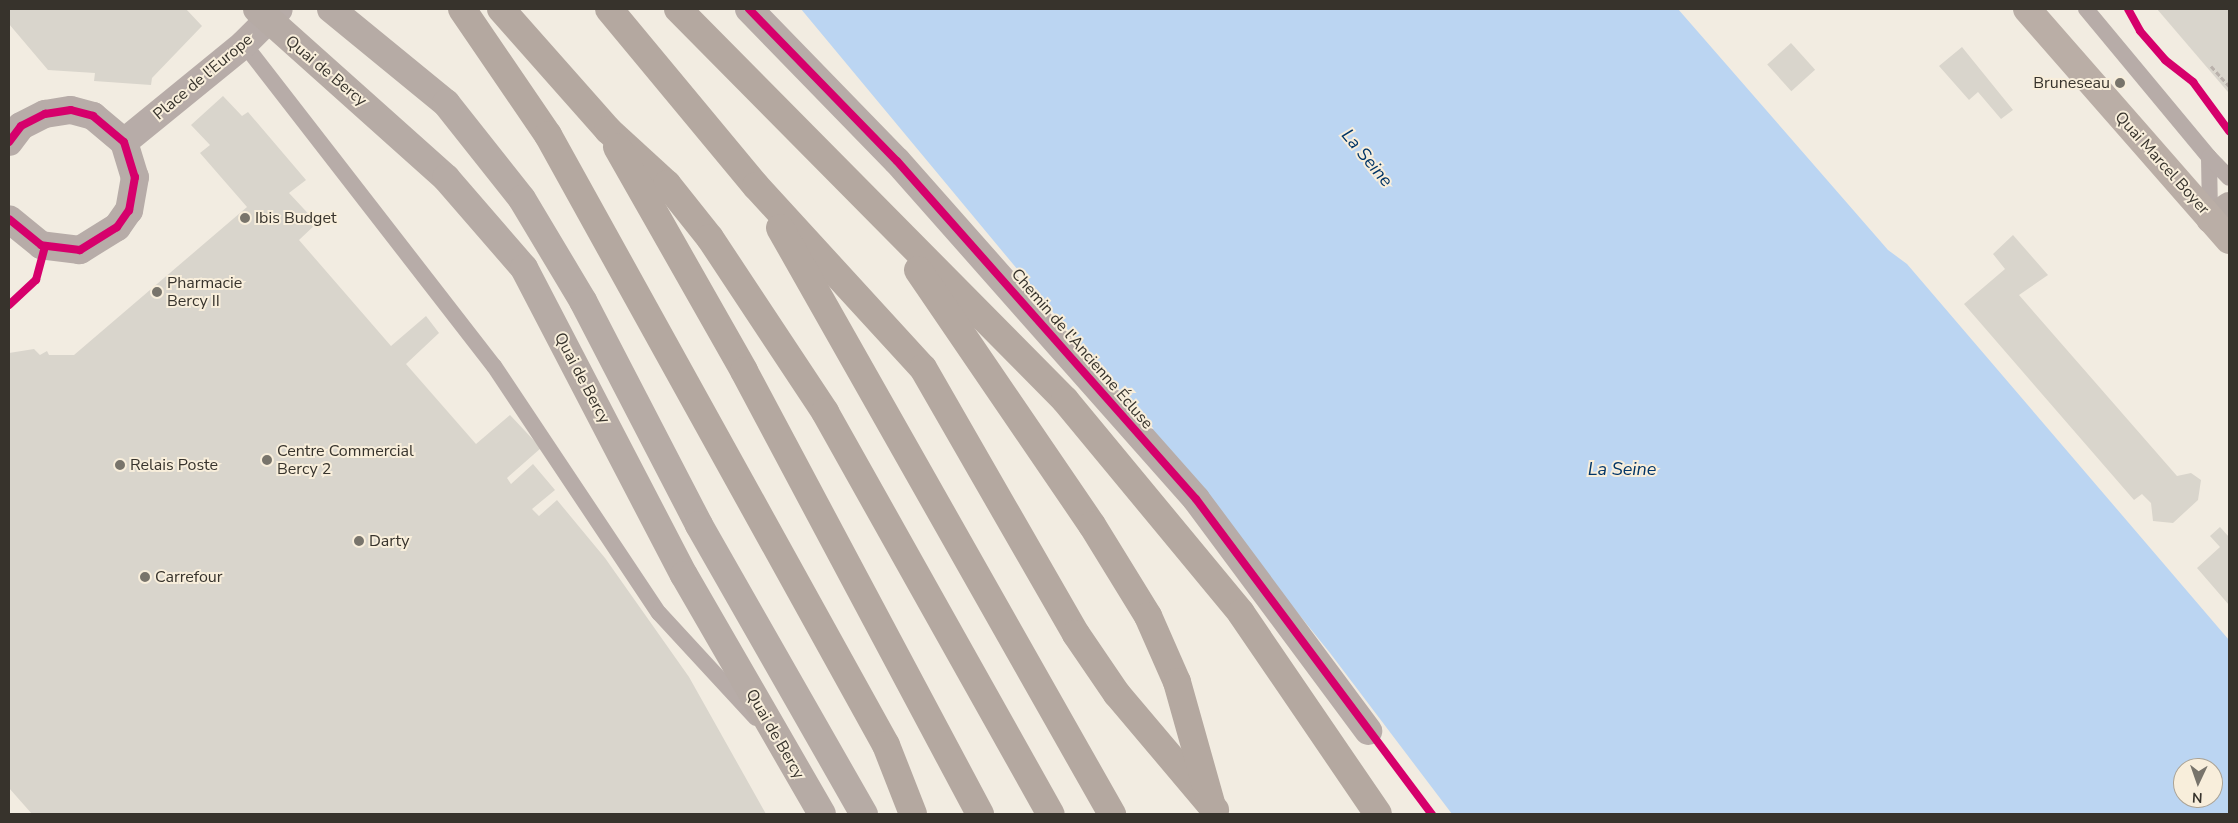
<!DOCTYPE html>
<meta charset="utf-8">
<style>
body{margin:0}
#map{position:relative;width:2238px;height:823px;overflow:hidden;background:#f2ece1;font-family:"Nunito Sans",sans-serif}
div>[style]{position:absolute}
.water>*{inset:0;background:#bbd5f2}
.building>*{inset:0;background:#d9d5cc;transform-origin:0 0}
.path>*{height:3px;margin-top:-1.5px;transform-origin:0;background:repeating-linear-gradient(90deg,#b9b1ab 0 5px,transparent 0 7.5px)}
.lane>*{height:16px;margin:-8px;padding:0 8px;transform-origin:8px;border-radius:8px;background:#b7aca8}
.street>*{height:28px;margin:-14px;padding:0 14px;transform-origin:14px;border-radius:14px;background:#b7aca8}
.secondary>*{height:28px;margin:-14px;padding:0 14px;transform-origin:14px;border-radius:14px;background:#b6aba5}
.primary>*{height:28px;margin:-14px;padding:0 14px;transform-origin:14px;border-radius:14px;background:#baaea6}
.highway>*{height:28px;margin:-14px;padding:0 14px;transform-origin:14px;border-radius:14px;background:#b4a8a0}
.highway-bridge>*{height:28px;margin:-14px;padding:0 14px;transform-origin:14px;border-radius:14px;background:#b4a8a0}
.cycleway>*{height:8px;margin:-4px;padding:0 4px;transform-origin:4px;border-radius:4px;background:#d6006c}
.dots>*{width:14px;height:14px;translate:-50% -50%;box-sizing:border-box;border:2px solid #f8eedb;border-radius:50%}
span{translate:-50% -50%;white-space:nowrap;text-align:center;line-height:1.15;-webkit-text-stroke:4px #f8eedb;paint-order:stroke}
.street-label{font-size:16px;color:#37332c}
.poi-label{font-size:16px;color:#37332c}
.right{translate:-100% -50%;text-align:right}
.left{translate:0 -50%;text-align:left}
.water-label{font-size:18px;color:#003567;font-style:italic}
.frame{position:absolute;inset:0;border:10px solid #37332c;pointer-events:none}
.north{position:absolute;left:2173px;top:758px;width:50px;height:50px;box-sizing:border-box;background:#f8eedb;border:1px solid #aba395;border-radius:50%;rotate:183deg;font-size:14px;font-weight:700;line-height:20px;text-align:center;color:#37332c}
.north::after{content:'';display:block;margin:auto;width:18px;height:22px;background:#78746b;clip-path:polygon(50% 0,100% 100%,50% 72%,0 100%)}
</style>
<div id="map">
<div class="water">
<div style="clip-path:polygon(evenodd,801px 9px,1678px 9px,1888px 250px,1907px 264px,2229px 640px,2229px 814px,1452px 814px,1330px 653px,1126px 400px,801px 9px,2183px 768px,2213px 768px,2213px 798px,2183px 798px,2183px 768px)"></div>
</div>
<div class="building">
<div style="clip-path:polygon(9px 9px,186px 9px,202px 26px,152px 78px,151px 85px,94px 81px,95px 73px,48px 70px,9px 24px)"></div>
<div style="clip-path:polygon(2157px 9px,2229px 9px,2228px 92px)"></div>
<div style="left:1791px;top:43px;width:36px;height:32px;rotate:48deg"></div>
<div style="clip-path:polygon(1962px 47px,2013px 110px,2001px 119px,1978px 92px,1969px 100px,1939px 66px)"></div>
<div style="clip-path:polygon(223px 96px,242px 116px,248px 112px,306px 180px,289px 193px,317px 223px,299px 240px,391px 346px,426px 316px,439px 333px,406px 364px,476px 444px,510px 415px,541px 448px,507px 478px,511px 484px,533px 464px,555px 490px,532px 509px,539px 516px,557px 500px,605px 558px,689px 677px,766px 814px,32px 814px,9px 788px,9px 353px,34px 349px,40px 355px,47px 351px,49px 355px,74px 355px,247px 207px,200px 153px,210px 145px,191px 125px)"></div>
<div style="clip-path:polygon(2013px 235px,2048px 275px,2019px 295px,2177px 476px,2191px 473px,2201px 480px,2198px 500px,2173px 523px,2153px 521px,2151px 503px,2142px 494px,2134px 500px,1964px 304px,2005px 269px,1993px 254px)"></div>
<div style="clip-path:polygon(2220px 527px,2229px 537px,2229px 605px,2197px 568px,2220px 547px,2210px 536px)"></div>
</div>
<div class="path">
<div style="left:2211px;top:66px;width:27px;rotate:48deg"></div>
</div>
<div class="lane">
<div style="left:2086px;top:9px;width:192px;rotate:50.3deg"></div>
<div style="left:2209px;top:157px;width:60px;rotate:89deg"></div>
<div style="left:244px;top:44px;width:408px;rotate:52.2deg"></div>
<div style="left:494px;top:366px;width:297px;rotate:56.3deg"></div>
<div style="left:659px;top:613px;width:143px;rotate:47.3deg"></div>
<div style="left:2209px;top:157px;width:29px;rotate:46deg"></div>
</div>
<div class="street">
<div style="left:749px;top:9px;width:212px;rotate:45.8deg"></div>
<div style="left:897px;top:161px;width:451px;rotate:48.5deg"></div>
<div style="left:1196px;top:499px;width:289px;rotate:53.4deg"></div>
<div style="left:9px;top:142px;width:20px;rotate:-53deg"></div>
<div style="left:21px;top:126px;width:27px;rotate:-27deg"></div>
<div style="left:45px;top:114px;width:26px;rotate:-9deg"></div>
<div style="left:71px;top:110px;width:23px;rotate:15deg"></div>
<div style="left:93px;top:116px;width:40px;rotate:40deg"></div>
<div style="left:124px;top:142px;width:37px;rotate:73deg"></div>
<div style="left:135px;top:177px;width:34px;rotate:100deg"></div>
<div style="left:129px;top:210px;width:21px;rotate:125deg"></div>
<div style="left:117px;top:227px;width:44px;rotate:148.1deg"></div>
<div style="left:80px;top:250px;width:39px;rotate:-173deg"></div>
<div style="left:41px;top:245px;width:41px;rotate:-140.9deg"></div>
<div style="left:124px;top:142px;width:155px;rotate:-39.2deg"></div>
<div style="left:244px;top:44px;width:49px;rotate:-45deg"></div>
</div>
<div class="secondary">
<div style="left:257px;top:9px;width:254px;rotate:41.8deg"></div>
<div style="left:446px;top:178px;width:119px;rotate:49.1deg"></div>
<div style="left:524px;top:268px;width:346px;rotate:62.5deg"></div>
<div style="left:684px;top:575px;width:276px;rotate:60deg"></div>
<div style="left:331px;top:9px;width:149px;rotate:39.3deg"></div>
<div style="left:446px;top:103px;width:122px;rotate:51.6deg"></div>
<div style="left:522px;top:199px;width:119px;rotate:59.1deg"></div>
<div style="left:583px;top:301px;width:252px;rotate:62.6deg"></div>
<div style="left:699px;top:525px;width:333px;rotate:60.3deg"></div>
<div style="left:2210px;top:219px;width:23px;rotate:-34deg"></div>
</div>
<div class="primary">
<div style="left:2027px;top:9px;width:307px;rotate:48.8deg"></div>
</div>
<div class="highway">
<div style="left:462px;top:9px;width:153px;rotate:55.7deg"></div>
<div style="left:548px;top:135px;width:697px;rotate:61.01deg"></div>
<div style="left:886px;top:745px;width:74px;rotate:68.6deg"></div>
<div style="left:501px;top:9px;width:162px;rotate:48.5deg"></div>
<div style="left:608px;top:130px;width:80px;rotate:42.5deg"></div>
<div style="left:667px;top:184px;width:69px;rotate:51.5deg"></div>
<div style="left:710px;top:238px;width:209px;rotate:56.5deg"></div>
<div style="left:825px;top:412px;width:461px;rotate:60.7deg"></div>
<div style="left:609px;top:9px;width:230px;rotate:50.3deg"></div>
<div style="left:756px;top:186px;width:247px;rotate:47.5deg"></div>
<div style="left:923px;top:368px;width:307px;rotate:60.1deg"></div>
<div style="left:1076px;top:634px;width:73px;rotate:55.7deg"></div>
<div style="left:1117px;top:694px;width:152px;rotate:49.8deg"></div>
<div style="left:678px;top:9px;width:550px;rotate:45.29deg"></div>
<div style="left:1065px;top:400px;width:276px;rotate:50.4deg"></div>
<div style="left:1241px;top:613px;width:243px;rotate:55.7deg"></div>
<div style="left:617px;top:147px;width:257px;rotate:60.4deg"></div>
<div style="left:744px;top:371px;width:502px;rotate:61.95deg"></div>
<div style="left:780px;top:228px;width:674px;rotate:60.47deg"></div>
<div style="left:918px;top:270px;width:309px;rotate:55.7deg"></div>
<div style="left:1092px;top:525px;width:107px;rotate:58.4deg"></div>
</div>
<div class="highway-bridge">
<div style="left:1148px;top:616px;width:72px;rotate:66.3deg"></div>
<div style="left:1177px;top:682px;width:137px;rotate:74.3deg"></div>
</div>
<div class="cycleway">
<div style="left:749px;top:9px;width:212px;rotate:45.8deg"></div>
<div style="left:897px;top:161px;width:451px;rotate:48.5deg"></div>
<div style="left:1196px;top:499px;width:394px;rotate:53.2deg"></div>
<div style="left:2128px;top:9px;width:25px;rotate:61deg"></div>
<div style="left:2140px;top:31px;width:38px;rotate:49deg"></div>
<div style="left:2165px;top:60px;width:36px;rotate:38deg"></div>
<div style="left:2193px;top:82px;width:61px;rotate:53.7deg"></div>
<div style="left:9px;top:142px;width:20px;rotate:-53deg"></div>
<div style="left:21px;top:126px;width:27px;rotate:-27deg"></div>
<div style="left:45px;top:114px;width:26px;rotate:-9deg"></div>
<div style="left:71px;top:110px;width:23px;rotate:15deg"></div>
<div style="left:93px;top:116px;width:40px;rotate:40deg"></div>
<div style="left:124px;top:142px;width:37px;rotate:73deg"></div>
<div style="left:135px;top:177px;width:34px;rotate:100deg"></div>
<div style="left:129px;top:210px;width:21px;rotate:125deg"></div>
<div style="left:117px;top:227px;width:44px;rotate:148.1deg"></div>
<div style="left:80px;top:250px;width:39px;rotate:-173deg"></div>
<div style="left:41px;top:245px;width:41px;rotate:-140.9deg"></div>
<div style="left:9px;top:305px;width:37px;rotate:-43deg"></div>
<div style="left:36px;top:280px;width:34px;rotate:-75deg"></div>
</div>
<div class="dots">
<div style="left:2120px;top:83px;background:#78746b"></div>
<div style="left:245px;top:218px;background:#78746b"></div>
<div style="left:157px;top:292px;background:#78746b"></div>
<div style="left:267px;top:460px;background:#78746b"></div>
<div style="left:120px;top:465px;background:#78746b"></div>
<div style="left:359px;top:541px;background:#78746b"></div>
<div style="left:145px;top:577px;background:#78746b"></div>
</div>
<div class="street-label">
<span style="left:326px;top:71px;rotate:40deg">Quai de Bercy</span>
<span style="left:203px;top:77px;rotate:-40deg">Place de l'Europe</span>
<span style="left:2162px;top:163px;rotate:48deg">Quai Marcel Boyer</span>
<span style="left:1082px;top:349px;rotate:49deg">Chemin de l'Ancienne Écluse</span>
<span style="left:582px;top:378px;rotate:62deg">Quai de Bercy</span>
<span style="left:775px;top:734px;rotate:60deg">Quai de Bercy</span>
</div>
<div class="poi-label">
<span class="right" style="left:2110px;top:83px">Bruneseau</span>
<span class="left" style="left:255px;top:218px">Ibis Budget</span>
<span class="left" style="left:167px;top:292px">Pharmacie<br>Bercy II</span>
<span class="left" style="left:277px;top:460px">Centre Commercial<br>Bercy 2</span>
<span class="left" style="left:130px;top:465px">Relais Poste</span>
<span class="left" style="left:369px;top:541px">Darty</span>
<span class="left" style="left:155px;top:577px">Carrefour</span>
</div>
<div class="water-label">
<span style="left:1367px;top:158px;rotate:50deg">La Seine</span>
<span style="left:1622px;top:469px">La Seine</span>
</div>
<div class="frame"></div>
<div class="north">N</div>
</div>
